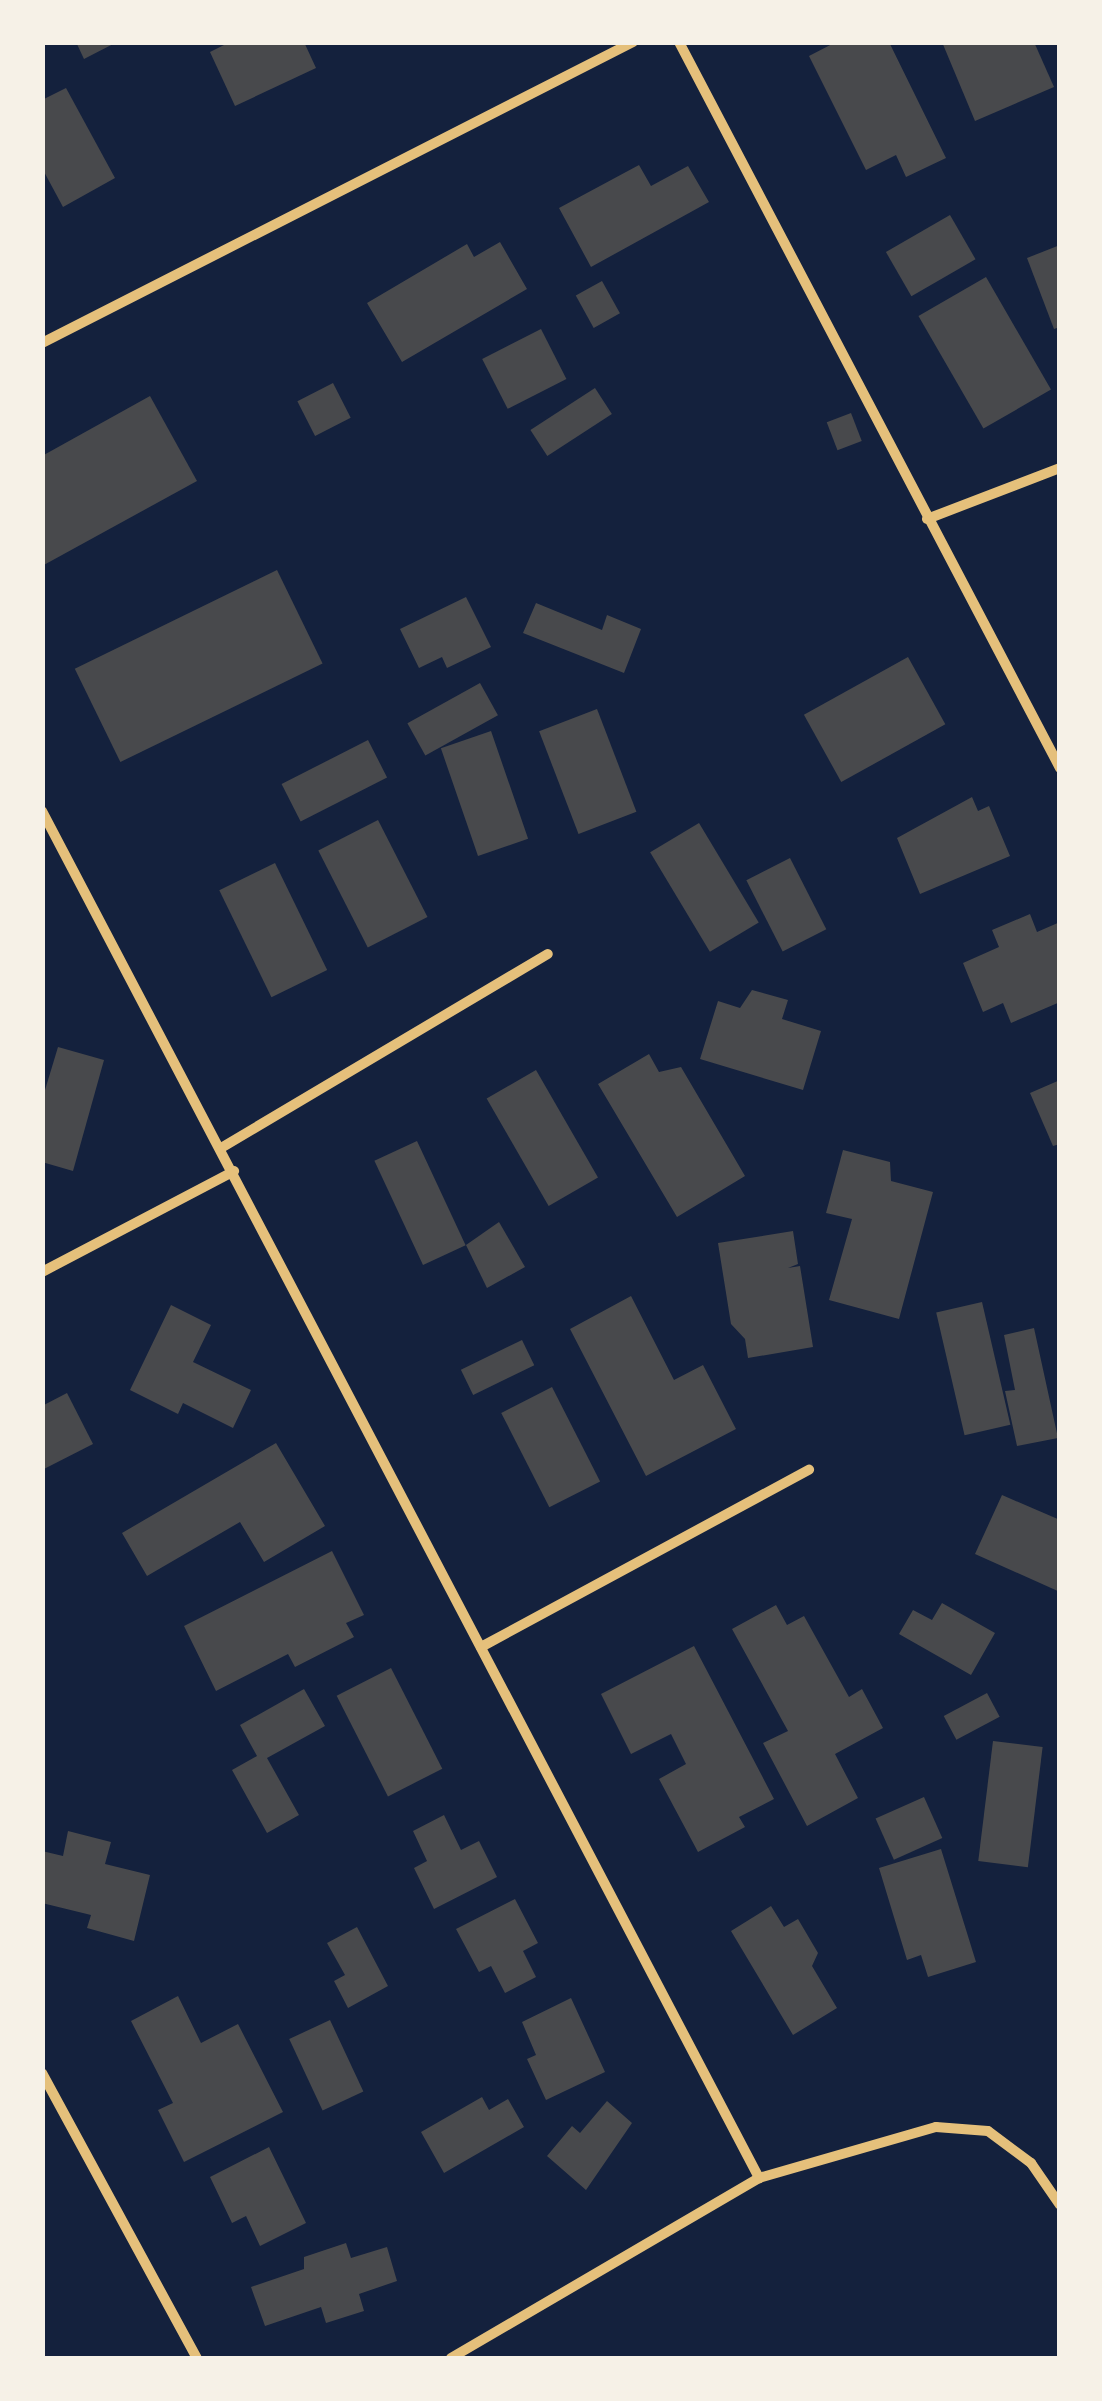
<!DOCTYPE html>
<style>
body{margin:0}
#map{position:relative;width:1102px;height:2401px;overflow:hidden;background:#14213d;font-family:Jost,sans-serif}
div>[style]{position:absolute}
.building>*{inset:0;background:#48494c;transform-origin:0 0}
.minor>*{height:10px;margin:-5px;padding:0 5px;transform-origin:5px;border-radius:5px;background:#e5c07b}
span{translate:-50% -50%;white-space:nowrap;text-align:center;line-height:1.15;-webkit-text-stroke:10px #f6f1e7;paint-order:stroke}
.frame{position:absolute;inset:0;border:45px solid #f6f1e7;pointer-events:none}
</style>
<div id="map">
<div class="building">
<div style="clip-path:polygon(76px 42px,117px 42px,84px 59px)"></div>
<div style="clip-path:polygon(230px 42px,304px 42px,316px 68px,235px 106px,210px 52px)"></div>
<div style="clip-path:polygon(836px 42px,889px 42px,946px 158px,906px 177px,896px 155px,866px 170px,809px 56px)"></div>
<div style="clip-path:polygon(942px 42px,1034px 42px,1054px 87px,975px 121px)"></div>
<div style="clip-path:polygon(66px 88px,115px 178px,63px 207px,42px 168px,42px 100px)"></div>
<div style="clip-path:polygon(639px 165px,651px 186px,688px 166px,709px 202px,591px 267px,559px 208px)"></div>
<div style="left:950px;top:215px;width:51px;height:74px;rotate:60deg"></div>
<div style="clip-path:polygon(500px 242px,527px 289px,402px 362px,367px 303px,467px 244px,474px 257px)"></div>
<div style="clip-path:polygon(1060px 245px,1060px 327px,1054px 329px,1027px 258px)"></div>
<div style="left:986px;top:277px;width:130px;height:78px;rotate:60deg"></div>
<div style="left:602px;top:281px;width:37px;height:30px;rotate:61deg"></div>
<div style="left:541px;top:329px;width:56px;height:66px;rotate:63deg"></div>
<div style="left:333px;top:383px;width:39px;height:40px;rotate:63deg"></div>
<div style="left:595px;top:388px;width:31px;height:77px;rotate:57deg"></div>
<div style="clip-path:polygon(150px 396px,197px 481px,42px 566px,42px 456px)"></div>
<div style="left:851px;top:413px;width:30px;height:26px;rotate:69deg"></div>
<div style="left:277px;top:570px;width:104px;height:225px;rotate:64deg"></div>
<div style="clip-path:polygon(466px 597px,491px 647px,447px 668px,442px 657px,419px 668px,400px 629px)"></div>
<div style="clip-path:polygon(536px 603px,602px 630px,607px 615px,641px 629px,624px 673px,523px 633px)"></div>
<div style="left:908px;top:657px;width:77px;height:119px;rotate:61deg"></div>
<div style="left:480px;top:683px;width:37px;height:83px;rotate:61deg"></div>
<div style="left:597px;top:709px;width:110px;height:62px;rotate:69deg"></div>
<div style="left:491px;top:731px;width:114px;height:53px;rotate:71deg"></div>
<div style="left:368px;top:740px;width:42px;height:97px;rotate:63deg"></div>
<div style="clip-path:polygon(972px 797px,978px 811px,989px 806px,1010px 856px,920px 894px,897px 838px)"></div>
<div style="left:378px;top:820px;width:109px;height:67px;rotate:63deg"></div>
<div style="left:699px;top:823px;width:116px;height:57px;rotate:59deg"></div>
<div style="left:790px;top:858px;width:80px;height:49px;rotate:63deg"></div>
<div style="left:275px;top:863px;width:119px;height:62px;rotate:64deg"></div>
<div style="clip-path:polygon(1030px 914px,1037px 932px,1060px 922px,1060px 1002px,1011px 1023px,1003px 1003px,983px 1012px,963px 963px,999px 947px,992px 930px)"></div>
<div style="clip-path:polygon(752px 990px,788px 1000px,782px 1019px,821px 1031px,803px 1090px,700px 1059px,718px 1001px,740px 1008px)"></div>
<div style="clip-path:polygon(58px 1047px,104px 1060px,73px 1171px,42px 1162px,42px 1100px)"></div>
<div style="clip-path:polygon(649px 1054px,659px 1072px,681px 1067px,745px 1176px,677px 1217px,598px 1084px)"></div>
<div style="left:536px;top:1070px;width:124px;height:57px;rotate:60deg"></div>
<div style="clip-path:polygon(1060px 1080px,1060px 1144px,1053px 1146px,1030px 1093px)"></div>
<div style="left:417px;top:1141px;width:115px;height:47px;rotate:65deg"></div>
<div style="clip-path:polygon(843px 1150px,890px 1162px,891px 1181px,933px 1192px,899px 1319px,829px 1300px,852px 1219px,826px 1213px)"></div>
<div style="clip-path:polygon(499px 1222px,525px 1267px,487px 1288px,466px 1245px)"></div>
<div style="clip-path:polygon(793px 1231px,798px 1264px,788px 1268px,800px 1266px,813px 1347px,748px 1358px,745px 1339px,731px 1324px,718px 1243px)"></div>
<div style="clip-path:polygon(631px 1296px,674px 1380px,703px 1365px,736px 1429px,646px 1476px,570px 1329px)"></div>
<div style="left:982px;top:1302px;width:126px;height:47px;rotate:77deg"></div>
<div style="clip-path:polygon(171px 1305px,211px 1325px,193px 1362px,251px 1390px,233px 1428px,183px 1403px,178px 1414px,130px 1390px)"></div>
<div style="clip-path:polygon(1034px 1328px,1058px 1438px,1017px 1446px,1005px 1391px,1015px 1390px,1004px 1335px)"></div>
<div style="left:522px;top:1340px;width:28px;height:68px;rotate:64deg"></div>
<div style="left:552px;top:1387px;width:106px;height:57px;rotate:63deg"></div>
<div style="clip-path:polygon(67px 1393px,93px 1444px,42px 1470px,42px 1406px)"></div>
<div style="clip-path:polygon(276px 1443px,325px 1526px,264px 1562px,240px 1522px,147px 1576px,122px 1533px)"></div>
<div style="clip-path:polygon(1002px 1495px,1060px 1520px,1060px 1592px,975px 1554px)"></div>
<div style="clip-path:polygon(332px 1551px,364px 1615px,346px 1623px,354px 1637px,295px 1667px,288px 1654px,216px 1691px,184px 1626px)"></div>
<div style="clip-path:polygon(942px 1603px,995px 1633px,971px 1675px,899px 1634px,913px 1610px,932px 1620px)"></div>
<div style="clip-path:polygon(776px 1605px,787px 1625px,804px 1616px,849px 1697px,862px 1689px,883px 1728px,835px 1754px,858px 1798px,807px 1826px,763px 1743px,788px 1731px,732px 1629px)"></div>
<div style="clip-path:polygon(694px 1646px,774px 1799px,739px 1817px,745px 1827px,698px 1852px,659px 1779px,686px 1764px,671px 1734px,631px 1754px,601px 1694px)"></div>
<div style="left:391px;top:1668px;width:113px;height:61px;rotate:63deg"></div>
<div style="clip-path:polygon(304px 1689px,325px 1726px,267px 1758px,299px 1815px,267px 1833px,232px 1770px,257px 1756px,240px 1725px)"></div>
<div style="left:987px;top:1693px;width:27px;height:49px;rotate:62deg"></div>
<div style="left:993px;top:1741px;width:50px;height:121px;rotate:7deg"></div>
<div style="left:924px;top:1797px;width:45px;height:53px;rotate:66deg"></div>
<div style="clip-path:polygon(444px 1815px,461px 1850px,479px 1841px,497px 1877px,434px 1909px,414px 1868px,427px 1861px,413px 1831px)"></div>
<div style="clip-path:polygon(68px 1831px,111px 1842px,105px 1864px,150px 1875px,134px 1941px,87px 1928px,91px 1915px,42px 1903px,42px 1851px,63px 1856px)"></div>
<div style="clip-path:polygon(941px 1849px,976px 1962px,928px 1977px,921px 1955px,907px 1960px,879px 1868px)"></div>
<div style="clip-path:polygon(515px 1899px,538px 1943px,523px 1951px,536px 1977px,505px 1993px,491px 1966px,479px 1972px,456px 1929px)"></div>
<div style="clip-path:polygon(771px 1906px,784px 1927px,798px 1919px,818px 1953px,812px 1966px,837px 2008px,793px 2035px,731px 1931px)"></div>
<div style="clip-path:polygon(357px 1927px,388px 1986px,348px 2008px,334px 1981px,345px 1975px,327px 1943px)"></div>
<div style="clip-path:polygon(178px 1996px,201px 2043px,238px 2024px,283px 2112px,184px 2162px,158px 2110px,173px 2103px,131px 2021px)"></div>
<div style="clip-path:polygon(571px 1998px,605px 2072px,546px 2100px,527px 2059px,536px 2055px,522px 2022px)"></div>
<div style="left:330px;top:2020px;width:79px;height:45px;rotate:65deg"></div>
<div style="clip-path:polygon(482px 2097px,489px 2110px,508px 2099px,524px 2127px,444px 2173px,421px 2132px)"></div>
<div style="clip-path:polygon(607px 2101px,632px 2123px,586px 2190px,547px 2156px,572px 2126px,580px 2133px)"></div>
<div style="clip-path:polygon(269px 2147px,306px 2223px,260px 2246px,246px 2216px,232px 2223px,210px 2177px)"></div>
<div style="clip-path:polygon(346px 2243px,351px 2258px,387px 2247px,397px 2281px,359px 2294px,364px 2311px,326px 2323px,321px 2307px,265px 2326px,251px 2287px,304px 2269px,304px 2257px)"></div>
</div>
<div class="minor">
<div style="left:679px;top:42px;width:820px;rotate:62.31deg"></div>
<div style="left:42px;top:343px;width:663px;rotate:-26.99deg"></div>
<div style="left:927px;top:519px;width:142px;rotate:-21deg"></div>
<div style="left:42px;top:811px;width:1544px;rotate:62.32deg"></div>
<div style="left:221px;top:1148px;width:380px;rotate:-30.7deg"></div>
<div style="left:42px;top:1272px;width:217px;rotate:-27.7deg"></div>
<div style="left:481px;top:1647px;width:373px;rotate:-28.4deg"></div>
<div style="left:42px;top:2073px;width:324px;rotate:61.5deg"></div>
<div style="left:451px;top:2358px;width:357px;rotate:-30.3deg"></div>
<div style="left:759px;top:2178px;width:184px;rotate:-16.1deg"></div>
<div style="left:936px;top:2127px;width:52px;rotate:4.4deg"></div>
<div style="left:988px;top:2131px;width:54px;rotate:36.7deg"></div>
<div style="left:1031px;top:2163px;width:51px;rotate:55.4deg"></div>
</div>
<div class="frame"></div>
</div>
